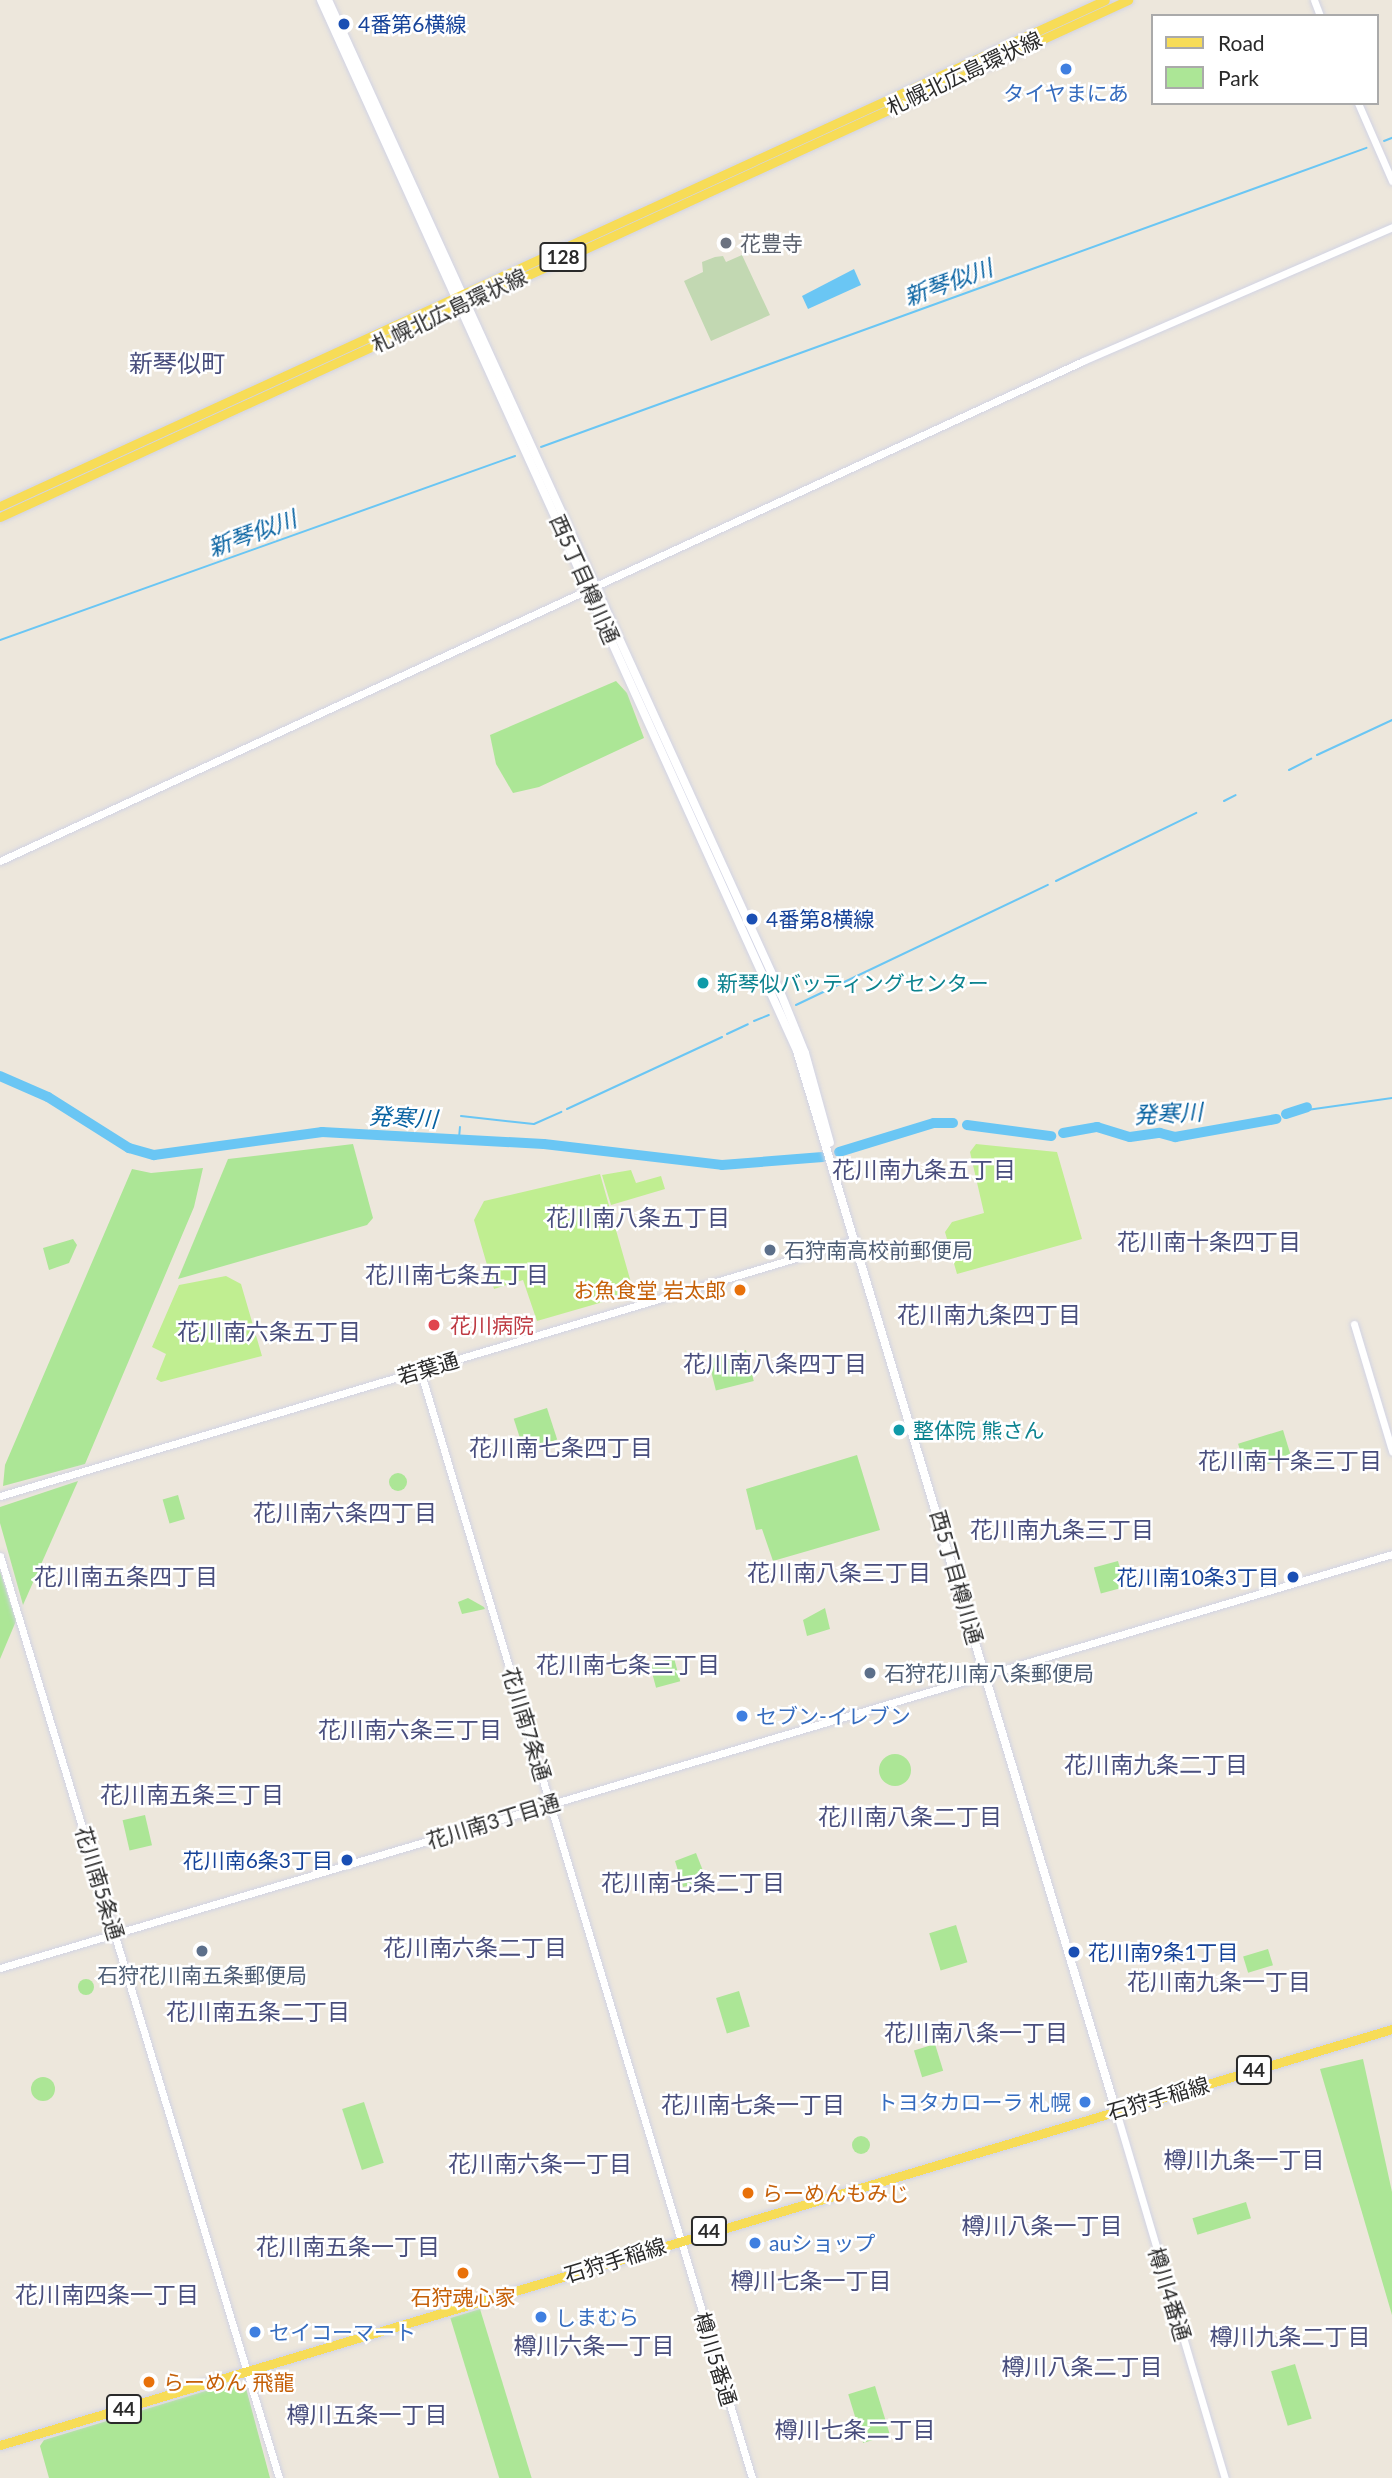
<!DOCTYPE html>
<meta charset="utf-8">
<style>
body{margin:0}
#map{position:relative;width:1392px;height:2478px;overflow:hidden;background:#ede7dc;font-family:Lato,"Noto Sans JP",sans-serif}
div>[style]{position:absolute}
.green>*{inset:0;background:#ace696;transform-origin:0 0}
.round{border-radius:50%}
.cemetery>*{inset:0;background:#c2d8b2}
.pitch>*{inset:0;background:#c0ee91}
.water>*{inset:0;background:#6ac6f4}
.stream>*{height:2px;margin:-1px;padding:0 1px;transform-origin:1px;border-radius:1px;background:#6ac6f4}
.river>*{height:10px;margin:-5px;padding:0 5px;transform-origin:5px;border-radius:5px;background:#6ac6f4}
.roads{filter:drop-shadow(0 0 2px #d1d3e4) drop-shadow(0 0 2px #d1d3e4)}
.tertiary>*{height:7px;margin:-3.5px;padding:0 3.5px;transform-origin:3.5px;border-radius:3.5px;background:#fff}
.secondary>*{height:8px;margin:-4px;padding:0 4px;transform-origin:4px;border-radius:4px;background:#fff}
.primary>*{height:9px;margin:-4.5px;padding:0 4.5px;transform-origin:4.5px;border-radius:4.5px;background:#f7dc57}
.dots>*{width:19px;height:19px;translate:-50% -50%;box-sizing:border-box;border:4px solid #fff;border-radius:50%}
span{translate:-50% -50%;white-space:nowrap;text-align:center;line-height:1.15;-webkit-text-stroke:5px #fff;paint-order:stroke}
.shield-label span{padding:2px 5px;background:#fff;border:2px solid;border-radius:5px;-webkit-text-stroke-width:0}
.shield-label{font-size:19px;color:#2a2a2a;font-weight:700}
.transit-label{font-size:21px;color:#164399}
.left{translate:0 -50%;text-align:left}
.right{translate:-100% -50%;text-align:right}
.street-label{font-size:21px;color:#2a2a2a}
.shop-label{font-size:21px;color:#366cbe}
.worship-label{font-size:21px;color:#5b616d}
.culture-label{font-size:21px;color:#0d838f}
.service-label{font-size:21px;color:#4e5e75}
.food-label{font-size:21px;color:#c56008}
.health-label{font-size:21px;color:#be3a42}
.water-label{font-size:23px;color:#0862a1;font-style:italic}
.neighbourhood-label{font-size:23px;color:#494e7d}
.quarter-label{font-size:24px;color:#494e7d}
.legend{position:absolute;left:1151px;top:14px;width:228px;height:91px;box-sizing:border-box;background:#fff;border:2px solid #aaa;margin:0;padding:9px 12px;list-style:none;font-size:21px;color:#2a2a2a}
.legend li{display:flex;align-items:center;gap:14px;height:35px}
.legend b{width:35px;border:2px solid #aaa}
</style>
<div id="map">
<div class="green">
<div style="clip-path:polygon(616px 681px,627px 693px,644px 738px,539px 787px,513px 793px,496px 764px,490px 735px)"></div>
<div style="clip-path:polygon(353px 1144px,373px 1218px,367px 1225px,178px 1279px,228px 1159px)"></div>
<div style="clip-path:polygon(203px 1168px,194px 1207px,85px 1464px,3px 1486px,5px 1465px,132px 1169px,151px 1173px)"></div>
<div style="clip-path:polygon(73px 1239px,77px 1245px,69px 1263px,49px 1270px,43px 1248px)"></div>
<div style="left:746px;top:1350px;width:32px;height:39px;rotate:76deg"></div>
<div style="left:547px;top:1408px;width:33px;height:35px;rotate:72deg"></div>
<div style="left:1283px;top:1430px;width:28px;height:47px;rotate:73deg"></div>
<div style="clip-path:polygon(857px 1455px,880px 1530px,773px 1561px,762px 1529px,756px 1530px,746px 1489px)"></div>
<div class="round" style="left:389px;top:1473px;width:18px;height:18px"></div>
<div style="clip-path:polygon(78px 1481px,23px 1605px,0 1523px,0 1507px)"></div>
<div style="left:178px;top:1495px;width:25px;height:16px;rotate:74deg"></div>
<div style="left:1118px;top:1561px;width:27px;height:25px;rotate:75deg"></div>
<div style="clip-path:polygon(0 1571px,16px 1621px,0 1659px)"></div>
<div style="clip-path:polygon(468px 1598px,484px 1607px,485px 1609px,462px 1614px,458px 1602px)"></div>
<div style="clip-path:polygon(825px 1608px,830px 1629px,807px 1636px,803px 1620px)"></div>
<div style="left:674px;top:1658px;width:24px;height:25px;rotate:75deg"></div>
<div class="round" style="left:879px;top:1754px;width:32px;height:32px"></div>
<div style="left:145px;top:1815px;width:31px;height:23px;rotate:77deg"></div>
<div style="clip-path:polygon(696px 1853px,707px 1881px,683px 1887px,675px 1861px)"></div>
<div style="left:956px;top:1925px;width:39px;height:28px;rotate:73deg"></div>
<div style="left:1268px;top:1949px;width:17px;height:26px;rotate:73deg"></div>
<div class="round" style="left:78px;top:1979px;width:16px;height:16px"></div>
<div style="left:739px;top:1991px;width:37px;height:24px;rotate:73deg"></div>
<div style="left:935px;top:2044px;width:28px;height:22px;rotate:73deg"></div>
<div style="clip-path:polygon(1363px 2059px,1392px 2192px,1392px 2315px,1320px 2069px)"></div>
<div class="round" style="left:31px;top:2077px;width:24px;height:24px"></div>
<div style="left:364px;top:2102px;width:64px;height:23px;rotate:72deg"></div>
<div class="round" style="left:852px;top:2136px;width:18px;height:18px"></div>
<div style="left:1246px;top:2202px;width:17px;height:56px;rotate:73deg"></div>
<div style="left:480px;top:2309px;width:177px;height:31px;rotate:73deg"></div>
<div style="left:1295px;top:2364px;width:57px;height:25px;rotate:73deg"></div>
<div style="clip-path:polygon(235px 2382px,246px 2388px,270px 2478px,49px 2478px,40px 2446px,44px 2440px)"></div>
<div style="left:875px;top:2386px;width:51px;height:28px;rotate:73deg"></div>
</div>
<div class="cemetery">
<div style="clip-path:polygon(742px 255px,770px 315px,711px 341px,684px 281px,703px 272px,702px 262px,715px 257px,723px 256px,726px 262px)"></div>
</div>
<div class="pitch">
<div style="clip-path:polygon(976px 1144px,1057px 1152px,1082px 1239px,957px 1274px,945px 1232px,952px 1222px,984px 1213px,970px 1152px)"></div>
<div style="clip-path:polygon(631px 1170px,636px 1183px,661px 1176px,665px 1189px,611px 1205px,602px 1175px)"></div>
<div style="clip-path:polygon(600px 1174px,634px 1293px,537px 1321px,523px 1280px,494px 1289px,474px 1220px,484px 1201px)"></div>
<div style="clip-path:polygon(226px 1276px,241px 1284px,262px 1356px,161px 1382px,156px 1379px,166px 1354px,152px 1347px,179px 1285px)"></div>
</div>
<div class="water">
<div style="clip-path:polygon(854px 269px,861px 285px,808px 309px,802px 296px)"></div>
</div>
<div class="stream">
<div style="left:1384px;top:141px;width:9px;rotate:-21deg"></div>
<div style="left:541px;top:447px;width:878px;rotate:-19.92deg"></div>
<div style="left:0;top:640px;width:547px;rotate:-19.66deg"></div>
<div style="left:1317px;top:755px;width:83px;rotate:-25deg"></div>
<div style="left:1289px;top:770px;width:25px;rotate:-27deg"></div>
<div style="left:1224px;top:801px;width:13px;rotate:-27deg"></div>
<div style="left:1056px;top:881px;width:156px;rotate:-25.9deg"></div>
<div style="left:796px;top:1005px;width:279px;rotate:-25.5deg"></div>
<div style="left:754px;top:1021px;width:16px;rotate:-22deg"></div>
<div style="left:727px;top:1034px;width:23px;rotate:-25deg"></div>
<div style="left:567px;top:1109px;width:171px;rotate:-24.9deg"></div>
<div style="left:1307px;top:1110px;width:86px;rotate:-8deg"></div>
<div style="left:461px;top:1116px;width:73px;rotate:6.3deg"></div>
<div style="left:534px;top:1124px;width:30px;rotate:-24deg"></div>
<div style="left:459px;top:1138px;width:11px;rotate:-85deg"></div>
</div>
<div class="river">
<div style="left:0;top:1076px;width:52px;rotate:23.6deg"></div>
<div style="left:48px;top:1097px;width:96px;rotate:32.2deg"></div>
<div style="left:129px;top:1148px;width:26px;rotate:16deg"></div>
<div style="left:154px;top:1155px;width:170px;rotate:-7.8deg"></div>
<div style="left:322px;top:1132px;width:222px;rotate:3.1deg"></div>
<div style="left:544px;top:1144px;width:179px;rotate:6.7deg"></div>
<div style="left:722px;top:1165px;width:101px;rotate:-4.5deg"></div>
<div style="left:1286px;top:1114px;width:22px;rotate:-18deg"></div>
<div style="left:967px;top:1125px;width:85px;rotate:7.5deg"></div>
<div style="left:1063px;top:1133px;width:35px;rotate:-10deg"></div>
<div style="left:1097px;top:1127px;width:34px;rotate:17deg"></div>
<div style="left:1130px;top:1137px;width:30px;rotate:-8deg"></div>
<div style="left:1160px;top:1133px;width:16px;rotate:15deg"></div>
<div style="left:1175px;top:1137px;width:103px;rotate:-10.1deg"></div>
<div style="left:839px;top:1152px;width:99px;rotate:-17deg"></div>
<div style="left:934px;top:1123px;width:19px"></div>
</div>
<div class="roads">
<div class="tertiary">
<div style="left:1314px;top:0;width:17px;rotate:69deg"></div>
<div style="left:1358px;top:103px;width:85px;rotate:66.4deg"></div>
<div style="left:0;top:861px;width:1193px;rotate:-24.78deg"></div>
<div style="left:1083px;top:361px;width:337px;rotate:-23.4deg"></div>
<div style="left:1354px;top:1324px;width:133px;rotate:73.3deg"></div>
<div style="left:420px;top:1370px;width:1157px;rotate:73.32deg"></div>
<div style="left:0;top:1496px;width:893px;rotate:-16.65deg"></div>
<div style="left:0;top:1556px;width:963px;rotate:73.16deg"></div>
<div style="left:0;top:1968px;width:1452px;rotate:-16.56deg"></div>
<div style="left:1116px;top:2111px;width:383px;rotate:73.5deg"></div>
</div>
<div class="secondary">
<div style="left:321px;top:0;width:1154px;rotate:65.63deg"></div>
<div style="left:797px;top:1051px;width:1107px;rotate:73.25deg"></div>
<div style="left:328px;top:0;width:1087px;rotate:65.49deg"></div>
<div style="left:779px;top:989px;width:69px;rotate:67.9deg"></div>
<div style="left:805px;top:1053px;width:93px;rotate:74.5deg"></div>
</div>
<div class="primary">
<div style="left:0;top:506px;width:1215px;rotate:-24.6deg"></div>
<div style="left:0;top:517px;width:1241px;rotate:-24.62deg"></div>
<div style="left:0;top:2445px;width:1453px;rotate:-16.64deg"></div>
</div>
</div>
<div class="dots">
<div style="left:344px;top:24px;background:#1a4fb4"></div>
<div style="left:1066px;top:69px;background:#3f7fe0"></div>
<div style="left:726px;top:243px;background:#6b7280"></div>
<div style="left:752px;top:919px;background:#1a4fb4"></div>
<div style="left:703px;top:983px;background:#0f9aa8"></div>
<div style="left:770px;top:1250px;background:#5c6f8a"></div>
<div style="left:740px;top:1290px;background:#e8710a"></div>
<div style="left:434px;top:1325px;background:#e0444e"></div>
<div style="left:899px;top:1430px;background:#0f9aa8"></div>
<div style="left:1293px;top:1577px;background:#1a4fb4"></div>
<div style="left:870px;top:1673px;background:#5c6f8a"></div>
<div style="left:742px;top:1716px;background:#3f7fe0"></div>
<div style="left:347px;top:1860px;background:#1a4fb4"></div>
<div style="left:202px;top:1951px;background:#5c6f8a"></div>
<div style="left:1074px;top:1952px;background:#1a4fb4"></div>
<div style="left:1085px;top:2102px;background:#3f7fe0"></div>
<div style="left:748px;top:2193px;background:#e8710a"></div>
<div style="left:755px;top:2243px;background:#3f7fe0"></div>
<div style="left:463px;top:2273px;background:#e8710a"></div>
<div style="left:541px;top:2317px;background:#3f7fe0"></div>
<div style="left:255px;top:2332px;background:#3f7fe0"></div>
<div style="left:149px;top:2382px;background:#e8710a"></div>
</div>
<div class="shield-label">
<span style="left:563px;top:257px">128</span>
<span style="left:1254px;top:2070px">44</span>
<span style="left:709px;top:2231px">44</span>
<span style="left:124px;top:2409px">44</span>
</div>
<div class="transit-label">
<span class="left" style="left:358px;top:24px">4番第6横線</span>
<span class="left" style="left:766px;top:919px">4番第8横線</span>
<span class="right" style="left:1279px;top:1577px">花川南10条3丁目</span>
<span class="right" style="left:333px;top:1860px">花川南6条3丁目</span>
<span class="left" style="left:1088px;top:1952px">花川南9条1丁目</span>
</div>
<div class="street-label">
<span style="left:964px;top:73px;rotate:-25deg">札幌北広島環状線</span>
<span style="left:449px;top:310px;rotate:-25deg">札幌北広島環状線</span>
<span style="left:585px;top:579px;rotate:66deg">西5丁目樽川通</span>
<span style="left:428px;top:1368px;rotate:-17deg">若葉通</span>
<span style="left:957px;top:1577px;rotate:74deg">西5丁目樽川通</span>
<span style="left:527px;top:1724px;rotate:73deg">花川南7条通</span>
<span style="left:493px;top:1821px;rotate:-17deg">花川南3丁目通</span>
<span style="left:100px;top:1883px;rotate:73deg">花川南5条通</span>
<span style="left:1158px;top:2098px;rotate:-16deg">石狩手稲線</span>
<span style="left:615px;top:2260px;rotate:-17deg">石狩手稲線</span>
<span style="left:1170px;top:2294px;rotate:73deg">樽川4番通</span>
<span style="left:716px;top:2359px;rotate:73deg">樽川5番通</span>
</div>
<div class="shop-label">
<span style="left:1066px;top:93px">タイヤまにあ</span>
<span class="left" style="left:756px;top:1716px">セブン-イレブン</span>
<span class="right" style="left:1071px;top:2102px">トヨタカローラ 札幌</span>
<span class="left" style="left:769px;top:2243px">auショップ</span>
<span class="left" style="left:555px;top:2317px">しまむら</span>
<span class="left" style="left:269px;top:2332px">セイコーマート</span>
</div>
<div class="worship-label">
<span class="left" style="left:740px;top:243px">花豊寺</span>
</div>
<div class="culture-label">
<span class="left" style="left:717px;top:983px">新琴似バッティングセンター</span>
<span class="left" style="left:913px;top:1430px">整体院 熊さん</span>
</div>
<div class="service-label">
<span class="left" style="left:784px;top:1250px">石狩南高校前郵便局</span>
<span class="left" style="left:884px;top:1673px">石狩花川南八条郵便局</span>
<span style="left:202px;top:1975px">石狩花川南五条郵便局</span>
</div>
<div class="food-label">
<span class="right" style="left:726px;top:1290px">お魚食堂 岩太郎</span>
<span class="left" style="left:762px;top:2193px">らーめんもみじ</span>
<span style="left:463px;top:2297px">石狩魂心家</span>
<span class="left" style="left:163px;top:2382px">らーめん 飛龍</span>
</div>
<div class="health-label">
<span class="left" style="left:450px;top:1325px">花川病院</span>
</div>
<div class="water-label">
<span style="left:948px;top:282px;rotate:-20deg">新琴似川</span>
<span style="left:252px;top:533px;rotate:-20deg">新琴似川</span>
<span style="left:1168px;top:1113px;rotate:-3deg">発寒川</span>
<span style="left:403px;top:1117px;rotate:3deg">発寒川</span>
</div>
<div class="neighbourhood-label">
<span style="left:924px;top:1169px">花川南九条五丁目</span>
<span style="left:638px;top:1217px">花川南八条五丁目</span>
<span style="left:1209px;top:1241px">花川南十条四丁目</span>
<span style="left:457px;top:1274px">花川南七条五丁目</span>
<span style="left:989px;top:1314px">花川南九条四丁目</span>
<span style="left:269px;top:1331px">花川南六条五丁目</span>
<span style="left:775px;top:1363px">花川南八条四丁目</span>
<span style="left:561px;top:1447px">花川南七条四丁目</span>
<span style="left:1290px;top:1460px">花川南十条三丁目</span>
<span style="left:345px;top:1512px">花川南六条四丁目</span>
<span style="left:1062px;top:1529px">花川南九条三丁目</span>
<span style="left:839px;top:1572px">花川南八条三丁目</span>
<span style="left:126px;top:1576px">花川南五条四丁目</span>
<span style="left:628px;top:1664px">花川南七条三丁目</span>
<span style="left:410px;top:1729px">花川南六条三丁目</span>
<span style="left:1156px;top:1764px">花川南九条二丁目</span>
<span style="left:192px;top:1794px">花川南五条三丁目</span>
<span style="left:910px;top:1816px">花川南八条二丁目</span>
<span style="left:693px;top:1882px">花川南七条二丁目</span>
<span style="left:475px;top:1947px">花川南六条二丁目</span>
<span style="left:1219px;top:1981px">花川南九条一丁目</span>
<span style="left:258px;top:2011px">花川南五条二丁目</span>
<span style="left:976px;top:2032px">花川南八条一丁目</span>
<span style="left:753px;top:2104px">花川南七条一丁目</span>
<span style="left:1244px;top:2159px">樽川九条一丁目</span>
<span style="left:540px;top:2163px">花川南六条一丁目</span>
<span style="left:1042px;top:2225px">樽川八条一丁目</span>
<span style="left:348px;top:2246px">花川南五条一丁目</span>
<span style="left:811px;top:2280px">樽川七条一丁目</span>
<span style="left:107px;top:2294px">花川南四条一丁目</span>
<span style="left:1290px;top:2336px">樽川九条二丁目</span>
<span style="left:594px;top:2345px">樽川六条一丁目</span>
<span style="left:1082px;top:2366px">樽川八条二丁目</span>
<span style="left:367px;top:2414px">樽川五条一丁目</span>
<span style="left:855px;top:2429px">樽川七条二丁目</span>
</div>
<div class="quarter-label">
<span style="left:177px;top:363px">新琴似町</span>
</div>
<ul class="legend">
<li><b style="height:9px;background:#f7dc57"></b>Road</li>
<li><b style="height:19px;background:#ace696"></b>Park</li>
</ul>
</div>
